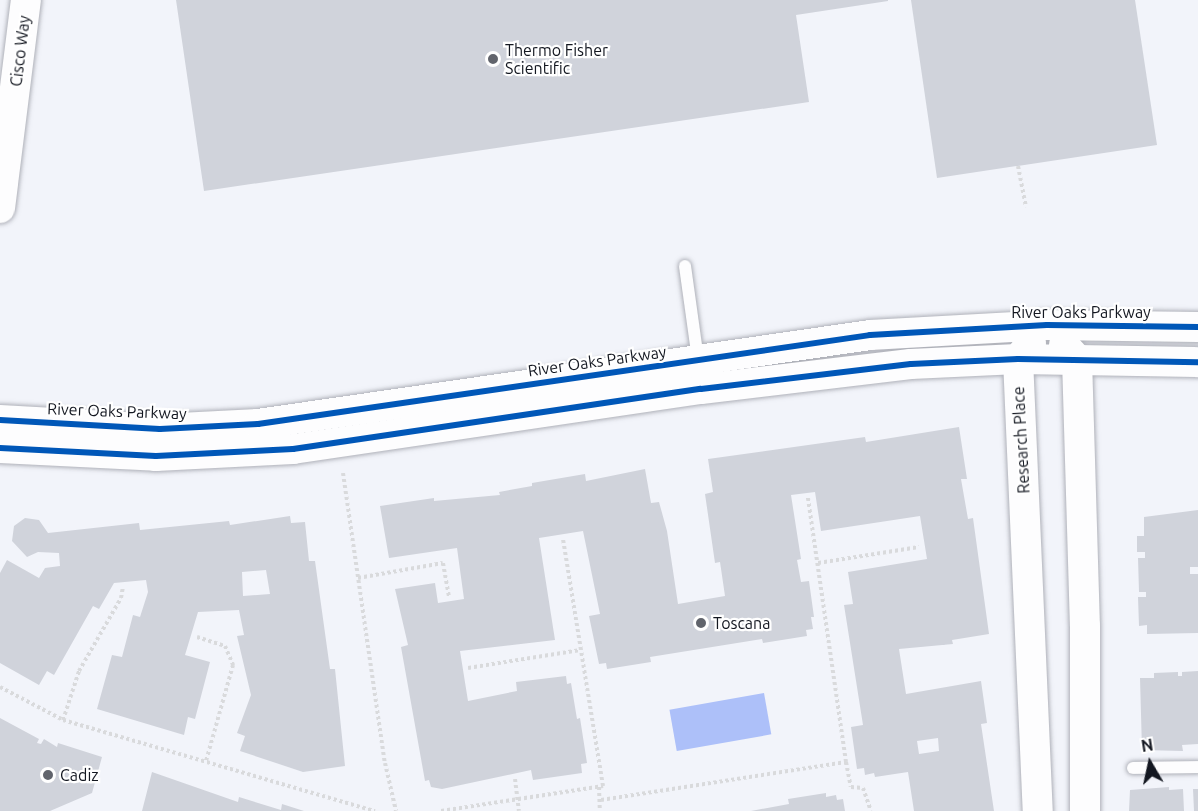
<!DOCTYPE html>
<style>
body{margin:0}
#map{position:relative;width:1198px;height:811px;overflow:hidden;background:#f2f4fa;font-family:Ubuntu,sans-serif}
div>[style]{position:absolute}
.water>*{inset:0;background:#adc0f9;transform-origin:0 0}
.building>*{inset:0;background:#d0d3db}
.path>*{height:4px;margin-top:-2px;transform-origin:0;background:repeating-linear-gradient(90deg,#d9dadc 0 3px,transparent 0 6px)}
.roads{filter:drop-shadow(0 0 2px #afb1b9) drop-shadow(0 0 2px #afb1b9)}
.service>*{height:12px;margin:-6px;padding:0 6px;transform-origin:6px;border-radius:6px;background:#fdfdfe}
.tertiary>*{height:30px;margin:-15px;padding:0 15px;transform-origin:15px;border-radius:15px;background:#fdfdfe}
.cycleway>*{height:6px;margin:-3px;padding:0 3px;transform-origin:3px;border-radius:3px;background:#0057b8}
.dots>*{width:16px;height:16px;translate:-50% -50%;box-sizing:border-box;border:3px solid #fff;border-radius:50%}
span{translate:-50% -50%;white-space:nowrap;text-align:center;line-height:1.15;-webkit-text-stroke:4.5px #fff;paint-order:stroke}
.poi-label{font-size:16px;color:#131720}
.left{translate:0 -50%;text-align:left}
.street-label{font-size:16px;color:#131720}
.north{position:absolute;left:1120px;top:733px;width:60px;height:60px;-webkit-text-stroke:4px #fff;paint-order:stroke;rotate:351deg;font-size:16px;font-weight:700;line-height:24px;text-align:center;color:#131720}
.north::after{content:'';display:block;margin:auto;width:21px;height:27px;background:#131720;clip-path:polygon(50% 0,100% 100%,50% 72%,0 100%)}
</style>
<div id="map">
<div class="water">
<div style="left:764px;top:693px;width:42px;height:96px;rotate:80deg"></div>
</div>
<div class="building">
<div style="clip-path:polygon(176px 0,888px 0,888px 1px,796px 15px,809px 102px,204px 191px)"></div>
<div style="clip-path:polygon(911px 0,1135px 0,1157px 145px,937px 178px)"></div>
<div style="clip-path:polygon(evenodd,959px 427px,967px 479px,961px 479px,968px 519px,973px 518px,989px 634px,952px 640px,953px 644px,899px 649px,906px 694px,981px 681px,987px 723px,981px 724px,994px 811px,914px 811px,908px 772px,875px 777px,874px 773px,865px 775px,864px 768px,857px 769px,851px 727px,863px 725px,844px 605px,853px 604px,848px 572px,927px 559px,920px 516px,821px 531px,815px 492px,791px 495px,801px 559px,797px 560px,801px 582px,809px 581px,814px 617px,811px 617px,813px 629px,806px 630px,807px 636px,763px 643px,762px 639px,650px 657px,651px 662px,607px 669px,606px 663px,599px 664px,589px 616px,600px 614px,583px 531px,539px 538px,555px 640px,460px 651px,468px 701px,517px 691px,516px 682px,566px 676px,567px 684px,571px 683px,577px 719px,580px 718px,587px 763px,581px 764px,582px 773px,533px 780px,531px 770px,442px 789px,431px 787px,429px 780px,425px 781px,401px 647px,408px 645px,395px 589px,435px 583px,438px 603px,464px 599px,457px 548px,389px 558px,380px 506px,434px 498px,434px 501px,500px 495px,499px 492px,532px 486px,532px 483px,585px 474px,586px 481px,645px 469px,651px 503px,659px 502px,667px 531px,678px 604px,725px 596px,720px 562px,715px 563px,705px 494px,713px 492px,708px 459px,865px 437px,866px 442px,959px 427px,938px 738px,939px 751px,919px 754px,917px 741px,938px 738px)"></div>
<div style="clip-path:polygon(1198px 510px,1198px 567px,1190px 567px,1190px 574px,1198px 574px,1198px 633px,1147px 634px,1147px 625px,1139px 626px,1138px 597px,1146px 597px,1146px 592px,1139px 592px,1138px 558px,1145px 558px,1145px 552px,1137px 552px,1137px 536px,1144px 536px,1144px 517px)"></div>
<div style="clip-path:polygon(evenodd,290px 516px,291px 523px,305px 522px,309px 561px,315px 561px,330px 669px,335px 669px,345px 766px,303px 772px,240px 751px,245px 736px,237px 733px,251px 695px,237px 636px,244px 635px,239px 610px,198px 612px,185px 655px,210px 662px,195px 719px,188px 717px,184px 735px,97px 709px,112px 655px,122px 657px,133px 615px,140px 617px,148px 592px,146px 580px,114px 583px,99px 609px,93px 606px,54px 675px,47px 671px,39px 685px,0 663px,0 573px,7px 560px,39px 578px,45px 568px,60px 566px,59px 553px,38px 552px,27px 557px,12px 541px,14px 526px,25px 518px,39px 520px,48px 533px,139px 523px,140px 530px,229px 521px,230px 525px,290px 516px,266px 570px,270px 594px,243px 596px,242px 572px,266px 570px)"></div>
<div style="clip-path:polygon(1198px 671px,1198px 744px,1182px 745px,1183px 751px,1142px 750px,1140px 678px,1154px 678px,1154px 673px,1178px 672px,1178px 676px,1182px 676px,1182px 672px)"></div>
<div style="clip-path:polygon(0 718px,39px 739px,37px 743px,41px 744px,44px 739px,57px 747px,58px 743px,102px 757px,92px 793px,50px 811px,0 811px)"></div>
<div style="clip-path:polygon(152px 772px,238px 802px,239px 797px,281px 810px,282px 804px,304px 811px,142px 811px)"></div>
<div style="clip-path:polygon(1169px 787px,1169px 790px,1183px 789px,1184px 811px,1129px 811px,1130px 790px)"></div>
<div style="clip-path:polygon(1193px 789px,1198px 789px,1198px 811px,1194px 811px)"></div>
<div style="clip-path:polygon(826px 793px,826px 797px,836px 795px,837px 800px,843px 799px,845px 811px,751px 811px,789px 804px,788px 799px)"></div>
</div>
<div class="path">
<div style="left:1018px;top:166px;width:42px;rotate:79deg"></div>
<div style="left:343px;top:473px;width:293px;rotate:81.8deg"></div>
<div style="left:385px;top:763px;width:49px;rotate:77.1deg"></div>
<div style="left:818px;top:563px;width:102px;rotate:-9deg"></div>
<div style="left:358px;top:578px;width:86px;rotate:-10deg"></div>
<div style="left:443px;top:563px;width:35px;rotate:80deg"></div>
<div style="left:197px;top:637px;width:29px;rotate:18deg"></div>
<div style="left:225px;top:646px;width:21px;rotate:67deg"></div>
<div style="left:233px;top:665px;width:100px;rotate:105.7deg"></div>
<div style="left:468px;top:668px;width:114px;rotate:-9.1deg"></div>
<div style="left:0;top:687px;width:71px;rotate:27.6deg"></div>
<div style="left:63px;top:720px;width:325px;rotate:16.3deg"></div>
<div style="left:63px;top:720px;width:52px;rotate:-71.9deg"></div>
<div style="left:79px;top:671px;width:84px;rotate:-60.1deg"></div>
<div style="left:121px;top:598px;width:11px;rotate:-80deg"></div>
<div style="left:846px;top:762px;width:25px;rotate:79deg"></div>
<div style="left:851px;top:787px;width:12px;rotate:5deg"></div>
<div style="left:863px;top:788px;width:24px;rotate:71deg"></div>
<div style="left:515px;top:779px;width:32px;rotate:83deg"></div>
<div style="left:599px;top:787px;width:24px;rotate:88deg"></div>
<div style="left:601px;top:800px;width:248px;rotate:-8.8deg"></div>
<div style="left:846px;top:762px;width:268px;rotate:-98.2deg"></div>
<div style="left:441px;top:811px;width:164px;rotate:-8.8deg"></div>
<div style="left:603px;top:786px;width:251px;rotate:-99.2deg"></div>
</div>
<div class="roads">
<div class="service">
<div style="left:685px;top:266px;width:95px;rotate:82.1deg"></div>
<div style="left:1133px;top:768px;width:65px;rotate:-0.9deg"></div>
</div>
<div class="tertiary">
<div style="left:0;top:208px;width:210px;rotate:-82.9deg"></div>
<div style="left:1031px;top:343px;width:21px;rotate:129deg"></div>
<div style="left:1018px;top:359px;width:452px;rotate:87.5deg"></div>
<div style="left:1064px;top:345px;width:19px;rotate:47deg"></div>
<div style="left:1077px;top:359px;width:267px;rotate:88.3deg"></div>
<div style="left:1085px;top:626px;width:185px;rotate:90deg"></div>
<div style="left:0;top:420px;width:160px;rotate:3.2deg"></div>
<div style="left:160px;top:429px;width:98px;rotate:-2.9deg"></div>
<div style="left:258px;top:424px;width:618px;rotate:-8.27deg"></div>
<div style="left:870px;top:335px;width:177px;rotate:-3.2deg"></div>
<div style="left:1047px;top:325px;width:151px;rotate:0.8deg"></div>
<div style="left:0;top:448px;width:156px;rotate:2.9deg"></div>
<div style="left:156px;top:456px;width:137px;rotate:-2.9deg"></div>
<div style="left:293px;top:449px;width:412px;rotate:-8.4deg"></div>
<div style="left:701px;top:389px;width:211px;rotate:-6.8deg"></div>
<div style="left:911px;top:364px;width:107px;rotate:-2.7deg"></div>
<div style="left:1018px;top:359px;width:180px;rotate:1deg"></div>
</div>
</div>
<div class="cycleway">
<div style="left:0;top:420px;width:160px;rotate:3.2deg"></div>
<div style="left:160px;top:429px;width:98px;rotate:-2.9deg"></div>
<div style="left:258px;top:424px;width:618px;rotate:-8.27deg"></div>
<div style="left:870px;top:335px;width:177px;rotate:-3.2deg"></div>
<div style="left:1047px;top:325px;width:151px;rotate:0.8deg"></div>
<div style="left:0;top:448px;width:156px;rotate:2.9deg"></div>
<div style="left:156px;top:456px;width:137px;rotate:-2.9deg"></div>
<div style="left:293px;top:449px;width:412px;rotate:-8.4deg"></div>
<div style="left:701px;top:389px;width:211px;rotate:-6.8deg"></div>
<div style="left:911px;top:364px;width:107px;rotate:-2.7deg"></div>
<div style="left:1018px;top:359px;width:180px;rotate:1deg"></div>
</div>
<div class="dots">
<div style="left:493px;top:59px;background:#61646c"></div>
<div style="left:701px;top:623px;background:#61646c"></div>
<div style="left:48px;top:775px;background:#61646c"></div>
</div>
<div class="poi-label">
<span class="left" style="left:505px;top:59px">Thermo Fisher<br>Scientific</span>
<span class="left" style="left:713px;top:623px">Toscana</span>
<span class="left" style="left:60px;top:775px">Cadiz</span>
</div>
<div class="street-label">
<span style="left:20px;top:51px;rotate:-83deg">Cisco Way</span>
<span style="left:1081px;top:312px">River Oaks Parkway</span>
<span style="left:597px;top:361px;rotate:-8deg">River Oaks Parkway</span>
<span style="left:117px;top:411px;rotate:2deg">River Oaks Parkway</span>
<span style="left:1021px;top:440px;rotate:-93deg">Research Place</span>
</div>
<div class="north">N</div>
</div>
